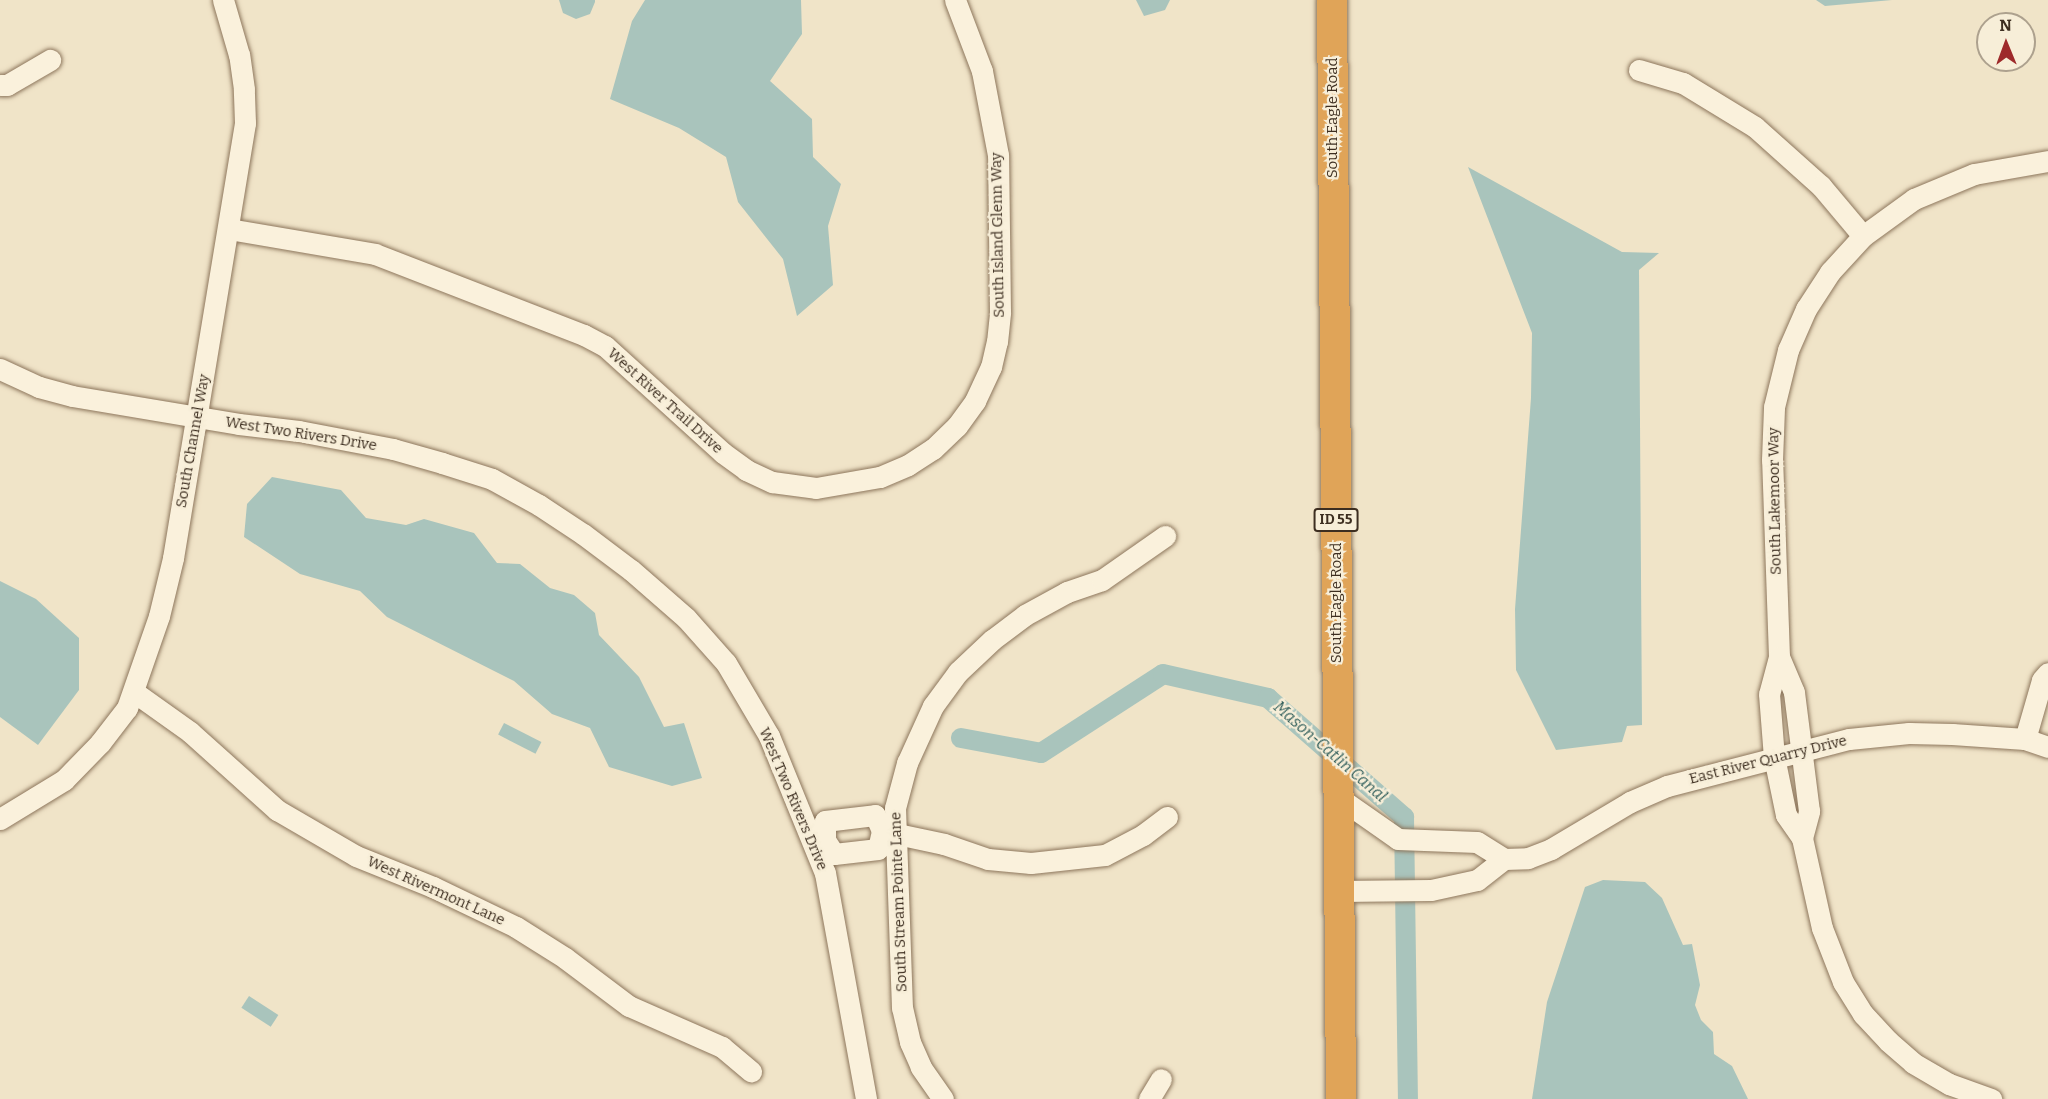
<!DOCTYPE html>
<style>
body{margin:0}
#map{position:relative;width:2048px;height:1099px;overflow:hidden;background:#f0e4c8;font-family:Bitter,serif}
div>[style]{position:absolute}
.water>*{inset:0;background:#a9c4bc;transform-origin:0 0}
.canal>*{height:20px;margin:-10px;padding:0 10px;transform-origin:10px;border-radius:10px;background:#a9c4bc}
.roads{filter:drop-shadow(0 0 2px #8d765c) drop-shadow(0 0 2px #8d765c)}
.minor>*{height:21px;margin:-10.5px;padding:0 10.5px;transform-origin:10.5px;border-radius:10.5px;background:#faf1dc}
.highway>*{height:30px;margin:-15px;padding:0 15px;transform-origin:15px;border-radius:15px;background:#e0a458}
span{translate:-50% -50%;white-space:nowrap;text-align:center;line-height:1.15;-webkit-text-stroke:4.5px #f7eed8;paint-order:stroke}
.shield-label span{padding:2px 4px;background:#f7eed8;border:2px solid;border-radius:4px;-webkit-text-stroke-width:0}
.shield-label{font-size:14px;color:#3d2e20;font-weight:700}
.street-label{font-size:15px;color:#3d2e20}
.water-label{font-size:16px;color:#2f5d5a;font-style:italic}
.north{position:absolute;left:1976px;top:12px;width:60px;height:60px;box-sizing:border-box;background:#f7eed8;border:2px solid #ada18e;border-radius:50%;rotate:359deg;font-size:16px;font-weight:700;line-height:24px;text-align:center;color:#3d2e20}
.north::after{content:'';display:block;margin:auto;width:21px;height:27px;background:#9e2a2b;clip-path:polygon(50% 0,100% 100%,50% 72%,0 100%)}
</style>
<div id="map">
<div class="water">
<div style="clip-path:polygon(559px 0,595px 0,595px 2px,590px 14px,576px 19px,563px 13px)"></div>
<div style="clip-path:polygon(645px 0,801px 0,802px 34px,770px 81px,812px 119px,813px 157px,841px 184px,828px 226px,833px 285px,797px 316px,783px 259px,738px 202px,726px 157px,679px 128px,610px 99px,632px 21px)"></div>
<div style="clip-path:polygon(1136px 0,1170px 0,1165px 10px,1144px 16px)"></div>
<div style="clip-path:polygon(1816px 0,1892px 0,1825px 6px)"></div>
<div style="clip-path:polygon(1468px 167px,1622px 252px,1659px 253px,1639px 270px,1642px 725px,1627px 726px,1622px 742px,1556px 750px,1516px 670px,1515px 609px,1531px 398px,1532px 333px)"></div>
<div style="clip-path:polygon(272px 477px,341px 490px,366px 518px,406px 525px,424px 519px,474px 533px,497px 563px,520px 564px,550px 588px,574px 595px,595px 613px,599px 635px,639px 677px,664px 727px,684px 723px,702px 778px,672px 786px,609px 767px,590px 728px,552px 714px,514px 681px,387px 617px,360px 591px,300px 574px,244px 537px,247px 504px)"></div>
<div style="clip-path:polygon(0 581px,36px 599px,79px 638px,79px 690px,38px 745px,0 717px)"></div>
<div style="left:504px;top:723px;width:42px;height:13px;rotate:27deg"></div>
<div style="clip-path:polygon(1603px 880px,1645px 882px,1662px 898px,1683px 945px,1692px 944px,1700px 985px,1695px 1005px,1701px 1020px,1713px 1032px,1714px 1054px,1732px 1066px,1748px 1099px,1532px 1099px,1547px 1002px,1585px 887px)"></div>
<div style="left:249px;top:996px;width:35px;height:14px;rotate:33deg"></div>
</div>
<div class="canal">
<div style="left:961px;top:738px;width:81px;rotate:10.6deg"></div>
<div style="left:1041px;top:753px;width:145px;rotate:-32.9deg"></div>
<div style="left:1163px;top:674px;width:108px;rotate:12.9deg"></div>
<div style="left:1268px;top:698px;width:181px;rotate:41.2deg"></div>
<div style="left:1404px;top:817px;width:282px;rotate:89.2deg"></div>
</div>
<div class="roads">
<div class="minor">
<div style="left:1639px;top:70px;width:46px;rotate:16.5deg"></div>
<div style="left:1683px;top:83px;width:84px;rotate:31.4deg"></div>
<div style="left:1755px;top:127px;width:89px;rotate:41.8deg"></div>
<div style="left:1821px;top:186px;width:65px;rotate:50deg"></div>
<div style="left:0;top:85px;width:7px"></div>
<div style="left:7px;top:85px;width:50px;rotate:-30.2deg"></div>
<div style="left:229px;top:229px;width:148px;rotate:9.7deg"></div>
<div style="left:375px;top:254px;width:224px;rotate:21.2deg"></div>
<div style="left:584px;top:335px;width:24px;rotate:28deg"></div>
<div style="left:605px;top:346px;width:159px;rotate:42.2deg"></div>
<div style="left:723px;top:453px;width:29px;rotate:36deg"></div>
<div style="left:746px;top:470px;width:29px;rotate:25deg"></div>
<div style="left:772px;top:482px;width:44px;rotate:7.8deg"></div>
<div style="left:816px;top:488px;width:65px;rotate:-9.8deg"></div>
<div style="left:880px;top:477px;width:30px;rotate:-23deg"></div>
<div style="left:908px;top:465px;width:30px;rotate:-33deg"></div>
<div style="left:933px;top:449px;width:33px;rotate:-44deg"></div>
<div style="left:957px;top:426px;width:31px;rotate:-54deg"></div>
<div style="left:975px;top:401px;width:38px;rotate:-65deg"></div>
<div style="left:991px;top:367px;width:26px;rotate:-77deg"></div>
<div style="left:997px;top:342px;width:30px;rotate:-84deg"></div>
<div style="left:1000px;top:312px;width:157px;rotate:-90.7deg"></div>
<div style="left:998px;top:155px;width:86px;rotate:-100.8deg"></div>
<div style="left:982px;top:71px;width:76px;rotate:-110.8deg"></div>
<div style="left:0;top:369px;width:43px;rotate:24.8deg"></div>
<div style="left:39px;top:387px;width:34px;rotate:15deg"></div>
<div style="left:72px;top:396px;width:169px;rotate:9.5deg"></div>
<div style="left:239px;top:424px;width:60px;rotate:6.7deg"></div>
<div style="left:299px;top:431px;width:96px;rotate:10.8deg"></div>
<div style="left:393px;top:449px;width:51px;rotate:15.9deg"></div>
<div style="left:442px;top:463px;width:52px;rotate:17.7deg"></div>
<div style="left:492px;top:479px;width:54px;rotate:29deg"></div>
<div style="left:539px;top:505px;width:53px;rotate:33.4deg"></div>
<div style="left:583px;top:534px;width:60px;rotate:36.9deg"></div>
<div style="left:631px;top:570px;width:73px;rotate:41.1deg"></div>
<div style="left:686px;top:618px;width:60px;rotate:48.4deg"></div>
<div style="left:726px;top:663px;width:85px;rotate:59.5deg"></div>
<div style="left:769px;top:736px;width:148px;rotate:67.8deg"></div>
<div style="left:825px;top:873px;width:230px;rotate:79.7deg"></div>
<div style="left:1779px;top:657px;width:197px;rotate:-92deg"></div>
<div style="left:1772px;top:460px;width:53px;rotate:-87.8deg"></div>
<div style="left:1774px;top:407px;width:59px;rotate:-76.2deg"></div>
<div style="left:1788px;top:350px;width:45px;rotate:-66.3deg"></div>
<div style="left:1806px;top:309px;width:44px;rotate:-57deg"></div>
<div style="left:1830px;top:272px;width:49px;rotate:-47.5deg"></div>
<div style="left:1863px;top:236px;width:63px;rotate:-36deg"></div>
<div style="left:1914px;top:199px;width:65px;rotate:-22.6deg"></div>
<div style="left:1974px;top:174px;width:75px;rotate:-10deg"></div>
<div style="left:134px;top:692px;width:69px;rotate:35.5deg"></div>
<div style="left:190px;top:732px;width:117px;rotate:41.9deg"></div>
<div style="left:277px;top:810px;width:91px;rotate:30.2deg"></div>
<div style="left:356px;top:856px;width:83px;rotate:21.9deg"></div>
<div style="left:433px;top:887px;width:92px;rotate:25.7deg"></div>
<div style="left:516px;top:927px;width:58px;rotate:32.3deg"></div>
<div style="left:565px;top:958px;width:80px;rotate:36.9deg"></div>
<div style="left:629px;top:1006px;width:102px;rotate:23.8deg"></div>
<div style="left:722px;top:1047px;width:38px;rotate:40deg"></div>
<div style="left:2025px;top:739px;width:61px;rotate:-73.9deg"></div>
<div style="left:2042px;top:680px;width:9px;rotate:-49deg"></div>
<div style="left:1338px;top:797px;width:73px;rotate:35deg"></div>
<div style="left:1398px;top:839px;width:79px;rotate:2.2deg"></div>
<div style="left:1477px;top:842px;width:32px;rotate:32deg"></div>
<div style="left:1504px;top:859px;width:34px;rotate:142deg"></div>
<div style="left:1477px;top:880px;width:47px;rotate:167.7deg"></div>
<div style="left:1431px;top:890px;width:92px;rotate:179.4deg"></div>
<div style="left:875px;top:815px;width:17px;rotate:66deg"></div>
<div style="left:882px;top:831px;width:18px;rotate:103deg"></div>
<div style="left:878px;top:849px;width:44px;rotate:173.5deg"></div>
<div style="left:834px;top:854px;width:17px;rotate:-123deg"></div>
<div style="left:825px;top:840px;width:19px;rotate:-90deg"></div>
<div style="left:825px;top:821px;width:50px;rotate:-6.8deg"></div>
<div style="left:0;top:819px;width:75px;rotate:-31.4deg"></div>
<div style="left:64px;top:780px;width:52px;rotate:-45.8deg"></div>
<div style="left:100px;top:743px;width:44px;rotate:-52.4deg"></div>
<div style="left:127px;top:708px;width:97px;rotate:-70.8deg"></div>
<div style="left:159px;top:616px;width:60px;rotate:-76.4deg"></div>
<div style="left:173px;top:558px;width:441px;rotate:-80.6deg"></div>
<div style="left:245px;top:123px;width:34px;rotate:-92deg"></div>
<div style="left:244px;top:89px;width:34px;rotate:-98deg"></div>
<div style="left:239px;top:55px;width:57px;rotate:-106.2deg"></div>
<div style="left:883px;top:831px;width:62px;rotate:12deg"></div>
<div style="left:944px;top:844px;width:46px;rotate:18.8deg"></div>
<div style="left:988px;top:859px;width:43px;rotate:5.3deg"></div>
<div style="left:1031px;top:863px;width:74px;rotate:-6.2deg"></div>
<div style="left:1105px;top:855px;width:43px;rotate:-27.8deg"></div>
<div style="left:1143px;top:835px;width:30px;rotate:-37deg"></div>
<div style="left:1802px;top:838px;width:28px;rotate:-75deg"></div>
<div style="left:1809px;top:811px;width:120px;rotate:-97.2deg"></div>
<div style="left:1794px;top:692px;width:38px;rotate:-113deg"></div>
<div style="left:1779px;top:657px;width:38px;rotate:105deg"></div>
<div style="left:1769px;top:694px;width:63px;rotate:85.5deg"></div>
<div style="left:1774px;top:757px;width:59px;rotate:78.3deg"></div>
<div style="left:1786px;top:815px;width:28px;rotate:55deg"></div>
<div style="left:1802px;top:838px;width:92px;rotate:77.5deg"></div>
<div style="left:1822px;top:928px;width:58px;rotate:68.7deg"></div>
<div style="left:1843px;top:982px;width:38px;rotate:58deg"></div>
<div style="left:1863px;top:1014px;width:37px;rotate:47deg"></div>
<div style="left:1888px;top:1041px;width:33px;rotate:41deg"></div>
<div style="left:1913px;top:1063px;width:42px;rotate:30.3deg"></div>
<div style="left:1949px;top:1084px;width:45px;rotate:19.7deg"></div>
<div style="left:1504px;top:859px;width:24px;rotate:-2deg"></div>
<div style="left:1528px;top:858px;width:25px;rotate:-21deg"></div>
<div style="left:1551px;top:849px;width:92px;rotate:-30.7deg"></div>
<div style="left:1630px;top:802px;width:40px;rotate:-23.4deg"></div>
<div style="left:1667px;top:786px;width:188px;rotate:-14.5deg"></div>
<div style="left:1849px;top:739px;width:60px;rotate:-5.7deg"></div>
<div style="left:1909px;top:733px;width:43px;rotate:1.3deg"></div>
<div style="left:1952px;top:734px;width:73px;rotate:3.9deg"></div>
<div style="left:2025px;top:739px;width:24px;rotate:19deg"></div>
<div style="left:943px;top:1099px;width:39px;rotate:-125deg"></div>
<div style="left:921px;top:1067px;width:27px;rotate:-114deg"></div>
<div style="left:910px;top:1042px;width:35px;rotate:-103deg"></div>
<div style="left:902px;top:1008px;width:200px;rotate:-92deg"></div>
<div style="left:895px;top:808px;width:47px;rotate:-75.1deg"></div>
<div style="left:907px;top:763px;width:63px;rotate:-65.5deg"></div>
<div style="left:933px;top:706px;width:42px;rotate:-53.7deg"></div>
<div style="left:958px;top:672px;width:47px;rotate:-43.3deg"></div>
<div style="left:992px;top:640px;width:41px;rotate:-37.1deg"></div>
<div style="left:1025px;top:615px;width:48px;rotate:-28.7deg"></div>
<div style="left:1067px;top:592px;width:37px;rotate:-19deg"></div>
<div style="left:1102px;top:580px;width:77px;rotate:-34.9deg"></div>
<div style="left:1149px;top:1099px;width:23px;rotate:-59deg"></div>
</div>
<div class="highway">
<div style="left:1332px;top:0;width:1099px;rotate:89.53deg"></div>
</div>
</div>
<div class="shield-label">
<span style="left:1336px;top:520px">ID 55</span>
</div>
<div class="street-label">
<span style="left:1333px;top:118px;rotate:-90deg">South Eagle Road</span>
<span style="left:998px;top:235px;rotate:-91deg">South Island Glenn Way</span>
<span style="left:665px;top:401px;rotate:42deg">West River Trail Drive</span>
<span style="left:301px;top:434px;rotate:9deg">West Two Rivers Drive</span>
<span style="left:193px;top:441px;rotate:-80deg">South Channel Way</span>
<span style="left:1775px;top:501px;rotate:-91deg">South Lakemoor Way</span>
<span style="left:1337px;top:603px;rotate:-90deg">South Eagle Road</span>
<span style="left:1768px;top:760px;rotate:-14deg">East River Quarry Drive</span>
<span style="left:793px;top:799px;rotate:67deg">West Two Rivers Drive</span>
<span style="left:436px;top:891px;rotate:24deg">West Rivermont Lane</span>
<span style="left:899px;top:902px;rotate:-92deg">South Stream Pointe Lane</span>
</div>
<div class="water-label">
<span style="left:1330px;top:752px;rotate:41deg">Mason-Catlin Canal</span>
</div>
<div class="north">N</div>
</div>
